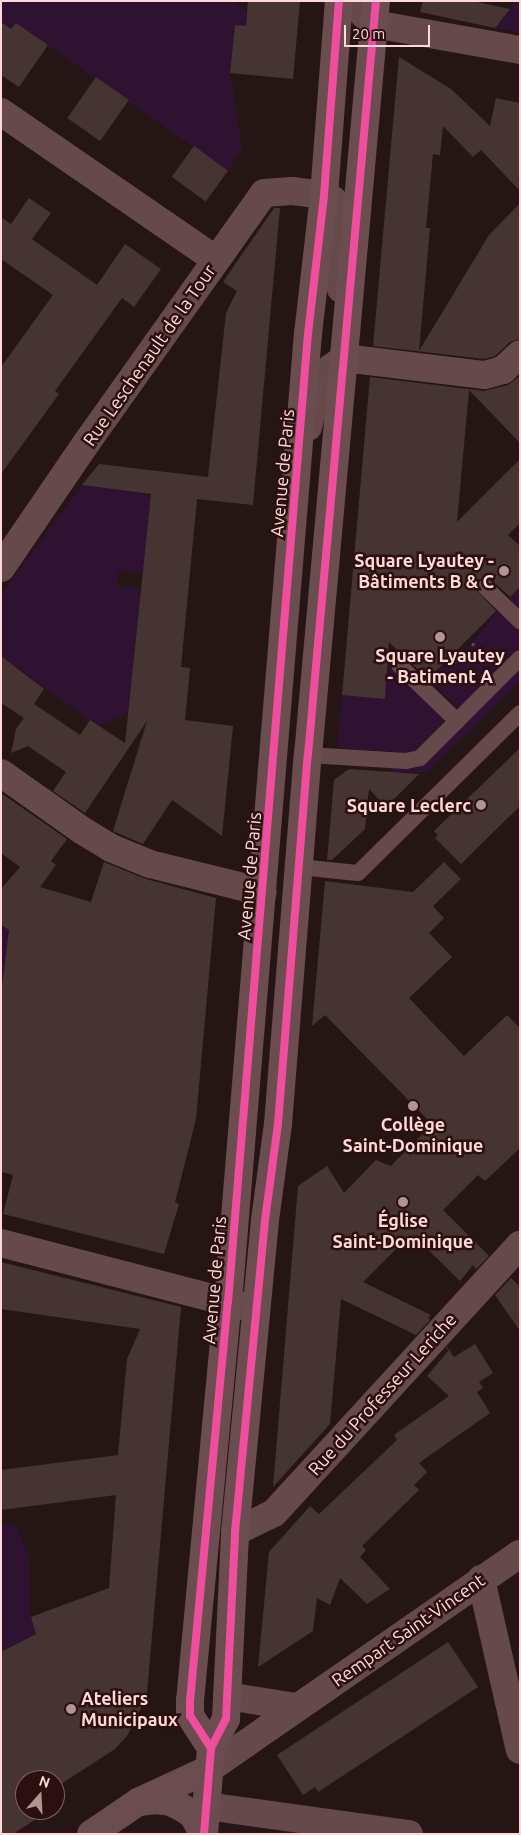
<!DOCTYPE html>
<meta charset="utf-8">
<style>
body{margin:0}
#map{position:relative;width:521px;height:1835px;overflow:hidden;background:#251615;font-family:Ubuntu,sans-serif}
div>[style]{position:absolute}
.green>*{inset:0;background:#2f1231}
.building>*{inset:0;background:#463433;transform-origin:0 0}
.path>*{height:3px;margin-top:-1.5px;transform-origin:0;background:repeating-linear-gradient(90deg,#6a495c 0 2.5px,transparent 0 6.5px)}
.lane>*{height:16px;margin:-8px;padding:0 8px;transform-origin:8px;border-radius:8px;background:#66494b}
.street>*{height:28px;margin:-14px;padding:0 14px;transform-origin:14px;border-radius:14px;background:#66494b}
.secondary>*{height:28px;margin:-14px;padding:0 14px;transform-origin:14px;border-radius:14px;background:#6b4d50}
.cycleway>*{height:8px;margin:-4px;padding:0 4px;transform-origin:4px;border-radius:4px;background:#ef4d9e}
.dots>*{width:14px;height:14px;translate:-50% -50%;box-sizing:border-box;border:2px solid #2b100f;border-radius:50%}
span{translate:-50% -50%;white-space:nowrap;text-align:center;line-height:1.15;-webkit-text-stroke:5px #2b100f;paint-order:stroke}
.street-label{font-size:18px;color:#ffd8d9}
.poi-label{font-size:18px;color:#ffd8d9;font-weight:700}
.right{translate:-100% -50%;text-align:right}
.left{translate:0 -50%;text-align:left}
.frame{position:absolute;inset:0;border:2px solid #ffd8d9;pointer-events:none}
.north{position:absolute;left:15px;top:1770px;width:50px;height:50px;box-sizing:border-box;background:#2b100f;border:1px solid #806060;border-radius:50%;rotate:19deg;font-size:14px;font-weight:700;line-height:20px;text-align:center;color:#ffd8d9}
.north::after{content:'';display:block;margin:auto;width:18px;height:22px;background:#b39494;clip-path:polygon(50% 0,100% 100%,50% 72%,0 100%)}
.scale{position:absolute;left:344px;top:25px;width:86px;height:22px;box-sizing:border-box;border:2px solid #ffd8d9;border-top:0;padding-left:6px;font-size:15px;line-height:18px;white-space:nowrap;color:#ffd8d9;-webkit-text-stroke:4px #2b100f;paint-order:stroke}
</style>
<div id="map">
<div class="green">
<div style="clip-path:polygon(1px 1px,234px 1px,247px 12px,246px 26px,235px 25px,230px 73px,242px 148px,228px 171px,16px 23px,11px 29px,1px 22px)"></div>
<div style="clip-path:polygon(515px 1px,520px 1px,520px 32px,495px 28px)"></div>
<div style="clip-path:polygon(82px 485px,151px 495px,144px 573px,119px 571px,117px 586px,141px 589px,133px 662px,143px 687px,130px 686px,128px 713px,98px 726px,1px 656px,3px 641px,1px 640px,1px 595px)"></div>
<div style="clip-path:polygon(520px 587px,520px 681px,427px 772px,386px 772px,420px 758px,464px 713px,427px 679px,472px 643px,503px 604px)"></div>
<div style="clip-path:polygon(388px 664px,445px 720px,412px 753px,337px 748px,342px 695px,385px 699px)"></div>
<div style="clip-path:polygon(1px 925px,18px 935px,8px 986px,1px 984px)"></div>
<div style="clip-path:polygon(15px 1524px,29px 1558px,31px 1617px,36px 1634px,1px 1652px,1px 1526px)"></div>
</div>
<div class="building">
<div style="clip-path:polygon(248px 1px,300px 1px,293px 79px,230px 73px,235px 25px,246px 26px)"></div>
<div style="clip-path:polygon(423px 1px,472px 1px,510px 9px,495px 28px,420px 12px)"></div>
<div style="clip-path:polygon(1px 22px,11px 29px,16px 23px,48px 45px,19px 87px,1px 75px)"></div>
<div style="clip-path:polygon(399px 57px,451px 89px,490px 126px,496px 98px,520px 103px,520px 191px,481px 150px,473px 157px,443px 126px,440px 155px,433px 154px,426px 228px,430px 228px,419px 351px,489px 235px,520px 203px,520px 339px,510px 342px,495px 356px,484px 359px,373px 346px)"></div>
<div style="left:96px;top:77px;width:40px;height:50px;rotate:35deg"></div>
<div style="left:194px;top:146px;width:42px;height:38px;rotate:36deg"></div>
<div style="clip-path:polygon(29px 198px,51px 213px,32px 239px,97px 285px,125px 244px,161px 269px,134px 307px,122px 298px,55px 391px,59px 394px,1px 474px,1px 367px,53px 295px,1px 259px,1px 217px,11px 224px)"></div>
<div style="clip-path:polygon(274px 208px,280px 208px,253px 505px,197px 499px,181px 667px,190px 668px,185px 720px,233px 726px,222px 836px,172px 800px,143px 844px,113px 831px,147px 721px,85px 813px,53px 791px,66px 772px,28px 746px,11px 753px,16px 729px,24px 718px,1px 703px,1px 656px,44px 689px,34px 704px,80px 735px,90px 720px,125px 743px,151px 494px,82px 485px,99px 464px,208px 477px,226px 313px,237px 291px,223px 282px)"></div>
<div style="clip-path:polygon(520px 376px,520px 443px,469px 390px,457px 522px,520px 459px,520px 523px,508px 535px,520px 546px,520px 587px,510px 597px,488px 577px,478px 580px,476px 590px,496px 611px,428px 679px,389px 642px,385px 699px,342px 695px,370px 377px,484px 391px,508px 385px)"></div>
<div style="clip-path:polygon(520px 748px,520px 806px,461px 864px,435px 838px,438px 835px,434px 831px)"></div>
<div style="clip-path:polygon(349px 769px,419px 774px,386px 807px,369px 789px,365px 829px,332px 860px,327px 860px,334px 780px)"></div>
<div style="clip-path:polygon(1px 793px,67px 839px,51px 861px,56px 865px,40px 887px,91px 902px,104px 862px,146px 879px,216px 898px,196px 1119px,175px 1202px,179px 1204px,164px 1254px,3px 1214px,13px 1175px,1px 1172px,1px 994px,9px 930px,1px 925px,1px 889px,20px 867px,1px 853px)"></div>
<div style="clip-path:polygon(444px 862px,461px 879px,433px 906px,444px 918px,429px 933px,452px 957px,409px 998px,464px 1056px,507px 1015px,520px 1028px,520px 1148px,485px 1181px,478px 1175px,443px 1210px,489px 1256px,476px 1269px,473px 1265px,460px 1281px,415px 1237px,405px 1247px,401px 1244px,363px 1282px,431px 1315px,428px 1318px,430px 1320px,416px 1335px,341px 1299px,330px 1424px,273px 1487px,298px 1186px,327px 1166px,344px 1193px,376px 1160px,391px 1166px,432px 1124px,325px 1015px,312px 1026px,325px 881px,413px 892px)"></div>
<div style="clip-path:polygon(1px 1262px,181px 1307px,147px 1692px,143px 1704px,127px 1736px,115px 1749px,55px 1788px,55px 1780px,25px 1780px,25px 1810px,44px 1810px,45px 1813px,13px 1834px,1px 1834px,1px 1652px,36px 1634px,31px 1617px,109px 1588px,116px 1495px,1px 1510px,1px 1470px,118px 1455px,127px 1359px,140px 1329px,1px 1309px)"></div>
<div style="clip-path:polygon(511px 1278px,520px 1287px,520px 1331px,495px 1295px)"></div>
<div style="clip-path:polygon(475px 1344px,493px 1373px,479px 1382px,483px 1388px,477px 1392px,490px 1413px,419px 1463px,427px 1472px,414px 1485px,419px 1490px,362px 1546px,366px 1550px,360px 1557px,390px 1589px,367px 1604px,340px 1578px,330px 1605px,317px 1598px,313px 1631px,258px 1667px,269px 1552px,310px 1506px,319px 1514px,397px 1440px,394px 1435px,449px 1396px,427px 1376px,449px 1350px,446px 1349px,447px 1347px,454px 1357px)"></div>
<div style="clip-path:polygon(448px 1642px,478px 1687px,318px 1792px,315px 1787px,303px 1795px,277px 1755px)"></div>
</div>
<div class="path">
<div style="left:472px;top:643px;width:22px;rotate:47deg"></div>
</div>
<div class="lane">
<div style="left:485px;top:587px;width:49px;rotate:44.2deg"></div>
<div style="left:399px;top:665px;width:81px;rotate:44deg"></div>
<div style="left:308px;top:755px;width:98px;rotate:3.5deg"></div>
<div style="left:406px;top:761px;width:14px;rotate:-12deg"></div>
<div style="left:420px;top:758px;width:141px;rotate:-45deg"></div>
<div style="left:299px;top:867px;width:59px;rotate:5.8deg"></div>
<div style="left:358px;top:873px;width:228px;rotate:-44.6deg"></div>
</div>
<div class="street">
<div style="left:356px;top:1px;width:8px;rotate:76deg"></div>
<div style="left:358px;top:9px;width:22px;rotate:43deg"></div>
<div style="left:374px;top:24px;width:148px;rotate:10.1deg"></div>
<div style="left:1px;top:112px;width:261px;rotate:34.5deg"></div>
<div style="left:308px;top:427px;width:54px;rotate:-76deg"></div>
<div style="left:321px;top:375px;width:29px;rotate:-36deg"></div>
<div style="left:344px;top:358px;width:142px;rotate:6.9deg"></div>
<div style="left:485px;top:375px;width:19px;rotate:-16deg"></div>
<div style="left:503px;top:370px;width:23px;rotate:-43deg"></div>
<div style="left:1px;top:568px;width:153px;rotate:-55.7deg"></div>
<div style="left:87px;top:442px;width:305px;rotate:-54.6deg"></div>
<div style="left:264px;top:193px;width:28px;rotate:-4deg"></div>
<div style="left:292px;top:191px;width:32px;rotate:7deg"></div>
<div style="left:324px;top:195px;width:10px;rotate:29deg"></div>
<div style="left:333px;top:200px;width:11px;rotate:56deg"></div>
<div style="left:339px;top:209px;width:80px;rotate:88.6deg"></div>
<div style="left:1px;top:773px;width:100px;rotate:35.3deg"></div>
<div style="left:83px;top:831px;width:33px;rotate:31deg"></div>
<div style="left:111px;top:848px;width:42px;rotate:22.3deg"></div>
<div style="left:150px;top:864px;width:116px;rotate:13.9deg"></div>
<div style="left:1px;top:1243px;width:258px;rotate:14.6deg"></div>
<div style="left:235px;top:1532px;width:43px;rotate:-26deg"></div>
<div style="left:274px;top:1513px;width:364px;rotate:-47.5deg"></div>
<div style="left:481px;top:1579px;width:175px;rotate:77.2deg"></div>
<div style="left:227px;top:1696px;width:70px;rotate:9.1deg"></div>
<div style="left:209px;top:1769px;width:378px;rotate:-34.7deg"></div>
<div style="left:206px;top:1806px;width:205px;rotate:7.9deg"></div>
</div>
<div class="secondary">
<div style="left:211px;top:1748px;width:38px;rotate:-123deg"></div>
<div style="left:190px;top:1716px;width:15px;rotate:-90deg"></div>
<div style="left:190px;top:1701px;width:401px;rotate:-84.6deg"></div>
<div style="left:228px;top:1302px;width:971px;rotate:-85.28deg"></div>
<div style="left:308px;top:334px;width:140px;rotate:-83.4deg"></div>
<div style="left:324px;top:195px;width:195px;rotate:-85.6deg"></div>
<div style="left:139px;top:1802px;width:16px;rotate:-7deg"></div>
<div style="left:155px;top:1800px;width:16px;rotate:7deg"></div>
<div style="left:171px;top:1802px;width:13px;rotate:27deg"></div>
<div style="left:183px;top:1808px;width:12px;rotate:35deg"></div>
<div style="left:193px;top:1815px;width:21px;rotate:62deg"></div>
<div style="left:91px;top:1834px;width:57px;rotate:-34.2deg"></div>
<div style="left:138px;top:1802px;width:78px;rotate:-24.9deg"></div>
<div style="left:204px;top:1834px;width:86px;rotate:-85.3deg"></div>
<div style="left:211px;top:1748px;width:33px;rotate:-63deg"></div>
<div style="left:226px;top:1719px;width:187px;rotate:-87.2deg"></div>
<div style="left:235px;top:1532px;width:313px;rotate:-84.5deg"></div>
<div style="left:265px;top:1220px;width:97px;rotate:-82.3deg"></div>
<div style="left:278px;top:1124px;width:370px;rotate:-85.4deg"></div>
<div style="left:308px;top:755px;width:757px;rotate:-84.85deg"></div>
</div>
<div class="cycleway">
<div style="left:211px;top:1748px;width:38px;rotate:-123deg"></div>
<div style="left:190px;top:1716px;width:15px;rotate:-90deg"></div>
<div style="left:190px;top:1701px;width:401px;rotate:-84.6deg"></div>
<div style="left:228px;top:1302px;width:971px;rotate:-85.28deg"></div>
<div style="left:308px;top:334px;width:140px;rotate:-83.4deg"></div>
<div style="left:324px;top:195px;width:195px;rotate:-85.6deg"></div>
<div style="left:204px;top:1834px;width:86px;rotate:-85.3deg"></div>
<div style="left:211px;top:1748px;width:33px;rotate:-63deg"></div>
<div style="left:226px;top:1719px;width:187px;rotate:-87.2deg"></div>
<div style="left:235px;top:1532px;width:313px;rotate:-84.5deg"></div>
<div style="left:265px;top:1220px;width:97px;rotate:-82.3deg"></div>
<div style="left:278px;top:1124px;width:370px;rotate:-85.4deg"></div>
<div style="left:308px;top:755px;width:757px;rotate:-84.85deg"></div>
</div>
<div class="dots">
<div style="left:504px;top:571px;background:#b39494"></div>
<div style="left:440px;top:637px;background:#b39494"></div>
<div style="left:481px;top:805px;background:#b39494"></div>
<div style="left:413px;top:1106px;background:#b39494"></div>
<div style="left:403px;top:1202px;background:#b39494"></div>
<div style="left:71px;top:1709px;background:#b39494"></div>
</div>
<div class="street-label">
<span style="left:149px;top:355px;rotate:-55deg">Rue Leschenault de la Tour</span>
<span style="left:282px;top:473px;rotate:-85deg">Avenue de Paris</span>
<span style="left:249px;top:876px;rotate:-85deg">Avenue de Paris</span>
<span style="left:214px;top:1280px;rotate:-85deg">Avenue de Paris</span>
<span style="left:382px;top:1394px;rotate:-48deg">Rue du Professeur Leriche</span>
<span style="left:408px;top:1630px;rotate:-35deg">Rempart Saint-Vincent</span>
</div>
<div class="poi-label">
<span class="right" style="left:494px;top:571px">Square Lyautey -<br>Bâtiments B &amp; C</span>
<span style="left:440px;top:666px">Square Lyautey<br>- Batiment A</span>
<span class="right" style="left:471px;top:805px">Square Leclerc</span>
<span style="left:413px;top:1135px">Collège<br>Saint-Dominique</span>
<span style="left:403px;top:1231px">Église<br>Saint-Dominique</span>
<span class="left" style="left:81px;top:1709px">Ateliers<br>Municipaux</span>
</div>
<div class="frame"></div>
<div class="north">N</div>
<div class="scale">20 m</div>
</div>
